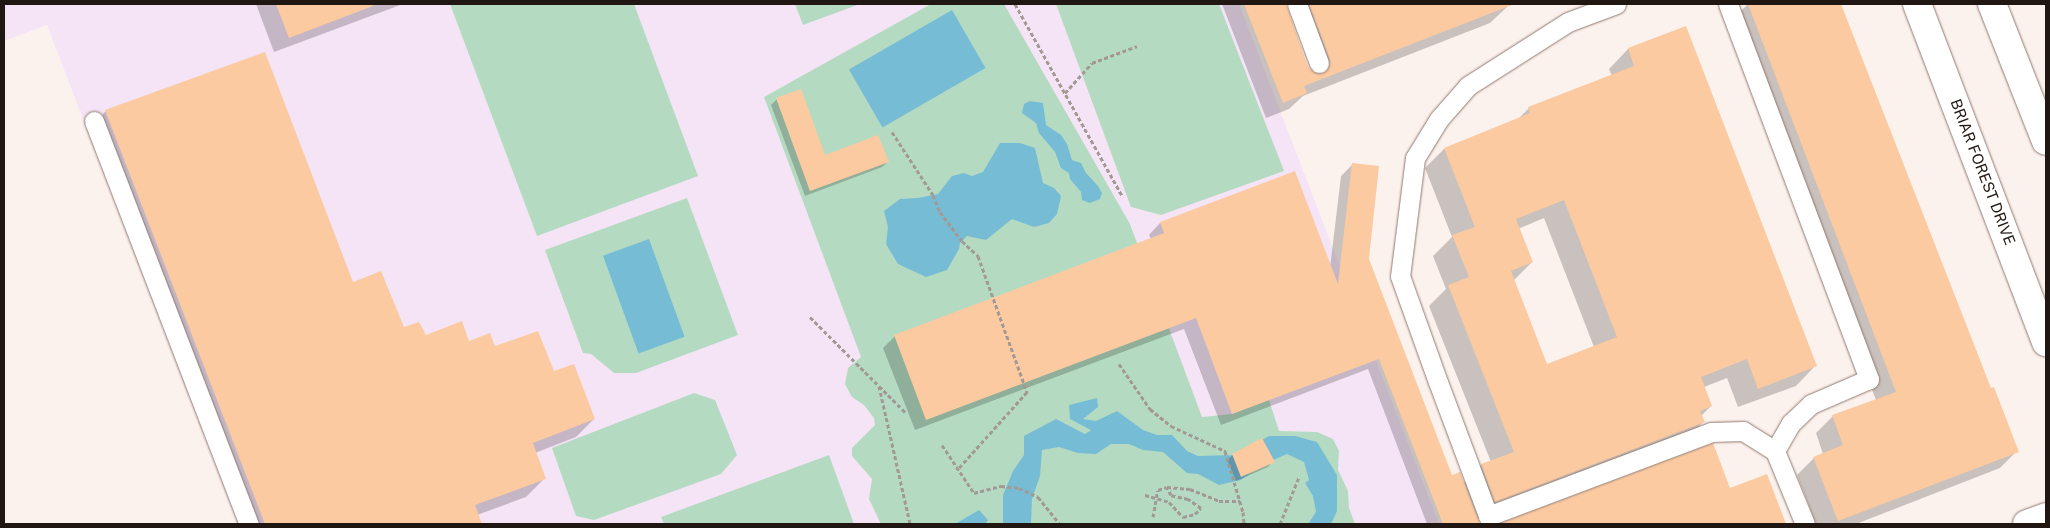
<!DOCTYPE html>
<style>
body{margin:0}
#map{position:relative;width:2050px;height:528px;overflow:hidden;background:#fcf2ed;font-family:"Public Sans",sans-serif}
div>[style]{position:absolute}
.commercial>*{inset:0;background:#f5e4f6}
.green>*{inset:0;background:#b4dbc1}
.water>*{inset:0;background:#77bcd5;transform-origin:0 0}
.shadow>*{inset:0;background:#0003}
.building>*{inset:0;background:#fccaa1}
.path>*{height:3px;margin-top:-1.5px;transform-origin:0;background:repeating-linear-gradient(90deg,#a29994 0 4px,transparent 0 6.5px)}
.roads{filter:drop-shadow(0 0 1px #907a6f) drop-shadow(0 0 1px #907a6f)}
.lane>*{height:19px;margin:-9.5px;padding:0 9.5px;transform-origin:9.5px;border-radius:9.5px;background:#fff}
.secondary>*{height:28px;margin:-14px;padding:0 14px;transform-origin:14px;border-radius:14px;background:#fff}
.path-bridge>*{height:3px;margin-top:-1.5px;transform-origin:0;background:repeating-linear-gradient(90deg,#a29994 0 4px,transparent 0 6.5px)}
span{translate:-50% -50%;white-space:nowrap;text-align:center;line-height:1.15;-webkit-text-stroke:5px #fff;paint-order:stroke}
.street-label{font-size:15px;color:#201713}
.frame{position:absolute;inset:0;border:5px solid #201713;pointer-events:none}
</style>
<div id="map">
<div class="commercial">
<div style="clip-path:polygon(4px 4px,1239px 4px,1439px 524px,238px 524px,47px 25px,4px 41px)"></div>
</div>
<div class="green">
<div style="clip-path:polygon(450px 4px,634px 4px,698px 176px,537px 236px)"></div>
<div style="clip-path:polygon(795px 4px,860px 4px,803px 25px)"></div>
<div style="clip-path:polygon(931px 4px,1004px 4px,1130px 224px,1202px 417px,1232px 414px,1269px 400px,1279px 431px,1317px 432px,1333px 439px,1339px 451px,1338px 470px,1348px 491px,1349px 508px,1355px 524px,881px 524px,869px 499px,872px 479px,852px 456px,852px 448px,875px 425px,874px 418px,864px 405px,852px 397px,845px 384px,848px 368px,861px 357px,764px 97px)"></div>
<div style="clip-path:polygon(1056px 4px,1219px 4px,1284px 171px,1161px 215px,1131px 207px)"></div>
<div style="clip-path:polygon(687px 198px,738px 335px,636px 373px,614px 373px,591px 354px,583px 353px,545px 250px)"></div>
<div style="clip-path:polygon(694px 393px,715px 400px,737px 455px,721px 474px,594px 520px,576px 516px,552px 448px)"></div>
<div style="clip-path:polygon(829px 455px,854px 524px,664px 524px,661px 517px)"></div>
</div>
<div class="water">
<div style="left:952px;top:10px;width:67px;height:119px;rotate:60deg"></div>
<div style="clip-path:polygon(1030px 101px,1043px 103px,1046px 125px,1061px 135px,1067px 144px,1072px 160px,1081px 163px,1086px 173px,1098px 186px,1102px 193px,1100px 199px,1090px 203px,1082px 200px,1081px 192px,1070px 179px,1069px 173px,1061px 168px,1055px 152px,1039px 133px,1036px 123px,1022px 113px,1024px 104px)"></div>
<div style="clip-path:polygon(1000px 143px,1020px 143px,1035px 148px,1043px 183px,1054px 188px,1061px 196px,1057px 214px,1049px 223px,1034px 227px,1012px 219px,986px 240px,967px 236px,960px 243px,959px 249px,947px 270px,926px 277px,898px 264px,886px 244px,888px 227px,884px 211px,900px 199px,918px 198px,938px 194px,952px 176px,964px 173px,972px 176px,983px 172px)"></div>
<div style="left:649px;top:239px;width:104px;height:49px;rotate:70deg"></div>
<div style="clip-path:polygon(1097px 398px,1098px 407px,1083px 419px,1096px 421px,1117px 411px,1143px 430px,1157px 435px,1172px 435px,1187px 451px,1198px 456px,1235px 455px,1269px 436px,1295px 436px,1317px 442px,1337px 475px,1337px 511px,1331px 524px,1308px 524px,1316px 512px,1313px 496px,1305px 483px,1309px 480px,1304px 462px,1287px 454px,1260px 466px,1241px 480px,1219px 485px,1198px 474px,1187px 473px,1163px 452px,1143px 450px,1129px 444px,1111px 444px,1096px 454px,1078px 453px,1059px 447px,1042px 450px,1040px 476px,1032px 499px,1031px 524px,1003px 524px,1003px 495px,1013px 471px,1024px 455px,1024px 436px,1056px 419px,1085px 434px,1091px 430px,1070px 419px,1069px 405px)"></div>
<div style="clip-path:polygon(979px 510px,988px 520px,985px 524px,955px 524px)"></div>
</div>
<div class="shadow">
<div style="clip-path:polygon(256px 4px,403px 4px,274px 52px)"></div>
<div style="clip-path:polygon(1222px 4px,1271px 4px,1276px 17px,1313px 74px,1293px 20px,1310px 4px,1505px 4px,1507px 7px,1490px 23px,1303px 96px,1289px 109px,1266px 118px)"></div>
<div style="clip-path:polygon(1748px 4px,1839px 4px,1991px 390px,2017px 451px,2000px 468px,1856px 524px,1816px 524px,1797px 475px,1814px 458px,1823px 454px,1816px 433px,1833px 416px,1876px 400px,1731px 21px)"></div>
<div style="clip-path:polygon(evenodd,1685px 27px,1815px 366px,1796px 386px,1738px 407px,1727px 378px,1704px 387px,1711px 406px,1701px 416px,1703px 422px,1684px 442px,1474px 521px,1470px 524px,1427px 524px,1368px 369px,1221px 425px,1184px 329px,915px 430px,883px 348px,895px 336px,1151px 239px,1149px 235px,1160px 223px,1294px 173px,1330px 268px,1341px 176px,1353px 164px,1368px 260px,1451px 477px,1463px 484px,1481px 465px,1491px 462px,1429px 306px,1446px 289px,1433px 256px,1452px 237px,1425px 168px,1444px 149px,1517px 120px,1529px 108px,1612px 76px,1609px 69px,1628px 49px,1685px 27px,1544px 218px,1594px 347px,1547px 365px,1513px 281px,1532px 262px,1518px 229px,1544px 218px)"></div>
<div style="clip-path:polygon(777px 99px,824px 156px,888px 162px,882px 167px,805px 196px,771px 105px)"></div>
<div style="clip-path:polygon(106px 111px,352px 284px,403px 329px,425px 336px,495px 348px,553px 373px,594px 419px,576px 437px,535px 453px,544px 479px,526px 497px,477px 515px,480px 524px,240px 524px,88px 129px)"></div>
<div style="clip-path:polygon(1712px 445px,1730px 490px,1766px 475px,1785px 524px,1502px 524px)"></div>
<div style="clip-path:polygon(1233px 455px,1273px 461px,1268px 467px,1236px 481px,1227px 460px)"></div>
</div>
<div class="building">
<div style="clip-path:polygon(276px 4px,373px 4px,373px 6px,289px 38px)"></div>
<div style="clip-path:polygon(1244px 4px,1286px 4px,1308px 67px,1318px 74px,1328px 70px,1330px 60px,1309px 4px,1512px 5px,1304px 86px,1307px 93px,1283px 103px)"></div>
<div style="clip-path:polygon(1748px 4px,1841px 4px,1991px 388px,1994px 387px,2019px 452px,1838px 521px,1813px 457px,1843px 445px,1832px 415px,1896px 392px)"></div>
<div style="clip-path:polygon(evenodd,1686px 26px,1817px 366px,1758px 389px,1747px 359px,1701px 377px,1712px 406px,1700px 411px,1705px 422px,1495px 502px,1481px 464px,1514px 452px,1448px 285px,1469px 277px,1452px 235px,1475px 227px,1444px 148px,1530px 113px,1528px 107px,1634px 66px,1628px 48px,1686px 26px,1564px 200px,1617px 337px,1547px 364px,1511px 271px,1533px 262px,1516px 219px,1564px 200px)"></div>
<div style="clip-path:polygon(265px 52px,353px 282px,381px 271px,404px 327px,419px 322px,426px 335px,462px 321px,469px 341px,490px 333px,495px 346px,538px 331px,554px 371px,574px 364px,595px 419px,533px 443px,546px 479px,475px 505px,482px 524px,265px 524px,105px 110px)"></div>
<div style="clip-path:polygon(801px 89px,825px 155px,878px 135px,889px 162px,810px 191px,776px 98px)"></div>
<div style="clip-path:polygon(1352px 163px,1379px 166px,1369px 259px,1452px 475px,1460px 472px,1480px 524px,1443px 524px,1379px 359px,1232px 414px,1196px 318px,926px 420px,894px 335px,1164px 233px,1160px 222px,1295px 171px,1338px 284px)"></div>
<div style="clip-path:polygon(1262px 438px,1275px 462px,1241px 477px,1232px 454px)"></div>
<div style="clip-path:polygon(1713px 443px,1730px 488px,1767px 474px,1786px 524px,1498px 524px)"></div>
</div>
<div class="path">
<div style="left:1015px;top:4px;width:221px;rotate:60.8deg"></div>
<div style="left:1065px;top:93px;width:40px;rotate:-48deg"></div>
<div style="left:1092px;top:63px;width:48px;rotate:-20.7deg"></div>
<div style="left:892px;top:132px;width:75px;rotate:56.9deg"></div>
<div style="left:933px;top:195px;width:18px;rotate:68deg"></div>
<div style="left:940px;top:212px;width:36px;rotate:53deg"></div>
<div style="left:962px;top:241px;width:22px;rotate:43deg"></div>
<div style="left:978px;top:256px;width:145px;rotate:70.2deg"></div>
<div style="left:1027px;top:392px;width:103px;rotate:131.9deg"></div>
<div style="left:810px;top:317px;width:136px;rotate:45deg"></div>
<div style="left:1119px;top:364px;width:55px;rotate:55.4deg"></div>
<div style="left:1150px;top:409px;width:27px;rotate:39deg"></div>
<div style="left:1171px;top:426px;width:60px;rotate:24.8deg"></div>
<div style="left:1225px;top:451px;width:64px;rotate:73.6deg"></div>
<div style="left:1243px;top:512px;width:12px;rotate:85deg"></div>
<div style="left:879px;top:386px;width:141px;rotate:77.3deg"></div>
<div style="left:942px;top:445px;width:58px;rotate:56.3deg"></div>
<div style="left:974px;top:493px;width:28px;rotate:-15deg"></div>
<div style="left:1001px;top:486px;width:18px;rotate:6deg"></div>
<div style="left:1019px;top:488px;width:21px;rotate:25deg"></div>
<div style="left:1038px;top:497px;width:35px;rotate:51deg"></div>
<div style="left:1169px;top:502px;width:21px;rotate:47deg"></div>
<div style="left:1183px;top:517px;width:12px;rotate:-14deg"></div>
<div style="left:1195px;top:514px;width:8px;rotate:-45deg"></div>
<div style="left:1201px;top:508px;width:16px;rotate:-145deg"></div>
<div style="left:1188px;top:499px;width:17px;rotate:-167deg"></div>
<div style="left:1171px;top:495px;width:9px;rotate:-117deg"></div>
<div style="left:1167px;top:487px;width:23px;rotate:5deg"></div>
<div style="left:1190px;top:489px;width:31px;rotate:22deg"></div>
<div style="left:1219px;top:501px;width:21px"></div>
<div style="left:1153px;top:517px;width:27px;rotate:-80deg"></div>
<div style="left:1158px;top:490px;width:9px;rotate:-18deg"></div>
<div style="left:1280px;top:524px;width:51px;rotate:-68deg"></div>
</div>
<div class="roads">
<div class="lane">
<div style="left:1297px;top:4px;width:63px;rotate:69.6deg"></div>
<div style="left:1616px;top:4px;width:51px;rotate:159.4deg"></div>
<div style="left:1568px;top:22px;width:119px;rotate:147.4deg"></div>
<div style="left:1468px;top:86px;width:44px;rotate:131.3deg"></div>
<div style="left:1439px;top:119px;width:46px;rotate:121.6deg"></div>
<div style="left:1415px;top:158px;width:119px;rotate:97.2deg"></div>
<div style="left:1400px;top:276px;width:113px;rotate:70.3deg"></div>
<div style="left:1438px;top:382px;width:143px;rotate:69.5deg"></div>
<div style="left:1488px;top:516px;width:238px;rotate:-20.6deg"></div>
<div style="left:1711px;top:432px;width:32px;rotate:-2deg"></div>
<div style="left:1743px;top:431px;width:38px;rotate:32deg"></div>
<div style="left:1775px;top:451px;width:79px;rotate:67.7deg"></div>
<div style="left:1728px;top:4px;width:401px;rotate:69.4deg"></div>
<div style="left:1869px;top:379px;width:63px;rotate:156.7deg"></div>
<div style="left:1811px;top:404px;width:28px;rotate:136deg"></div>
<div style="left:1791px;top:423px;width:32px;rotate:120deg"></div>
<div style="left:94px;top:121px;width:432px;rotate:69deg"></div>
</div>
<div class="secondary">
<div style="left:1917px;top:4px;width:362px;rotate:69.1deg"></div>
<div style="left:1992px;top:4px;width:147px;rotate:68.5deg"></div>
<div style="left:2027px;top:524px;width:20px;rotate:-20deg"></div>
</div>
</div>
<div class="path-bridge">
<div style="left:1145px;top:495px;width:25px;rotate:16deg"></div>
</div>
<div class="street-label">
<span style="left:1983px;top:172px;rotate:69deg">BRIAR FOREST DRIVE</span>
</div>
<div class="frame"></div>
</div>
